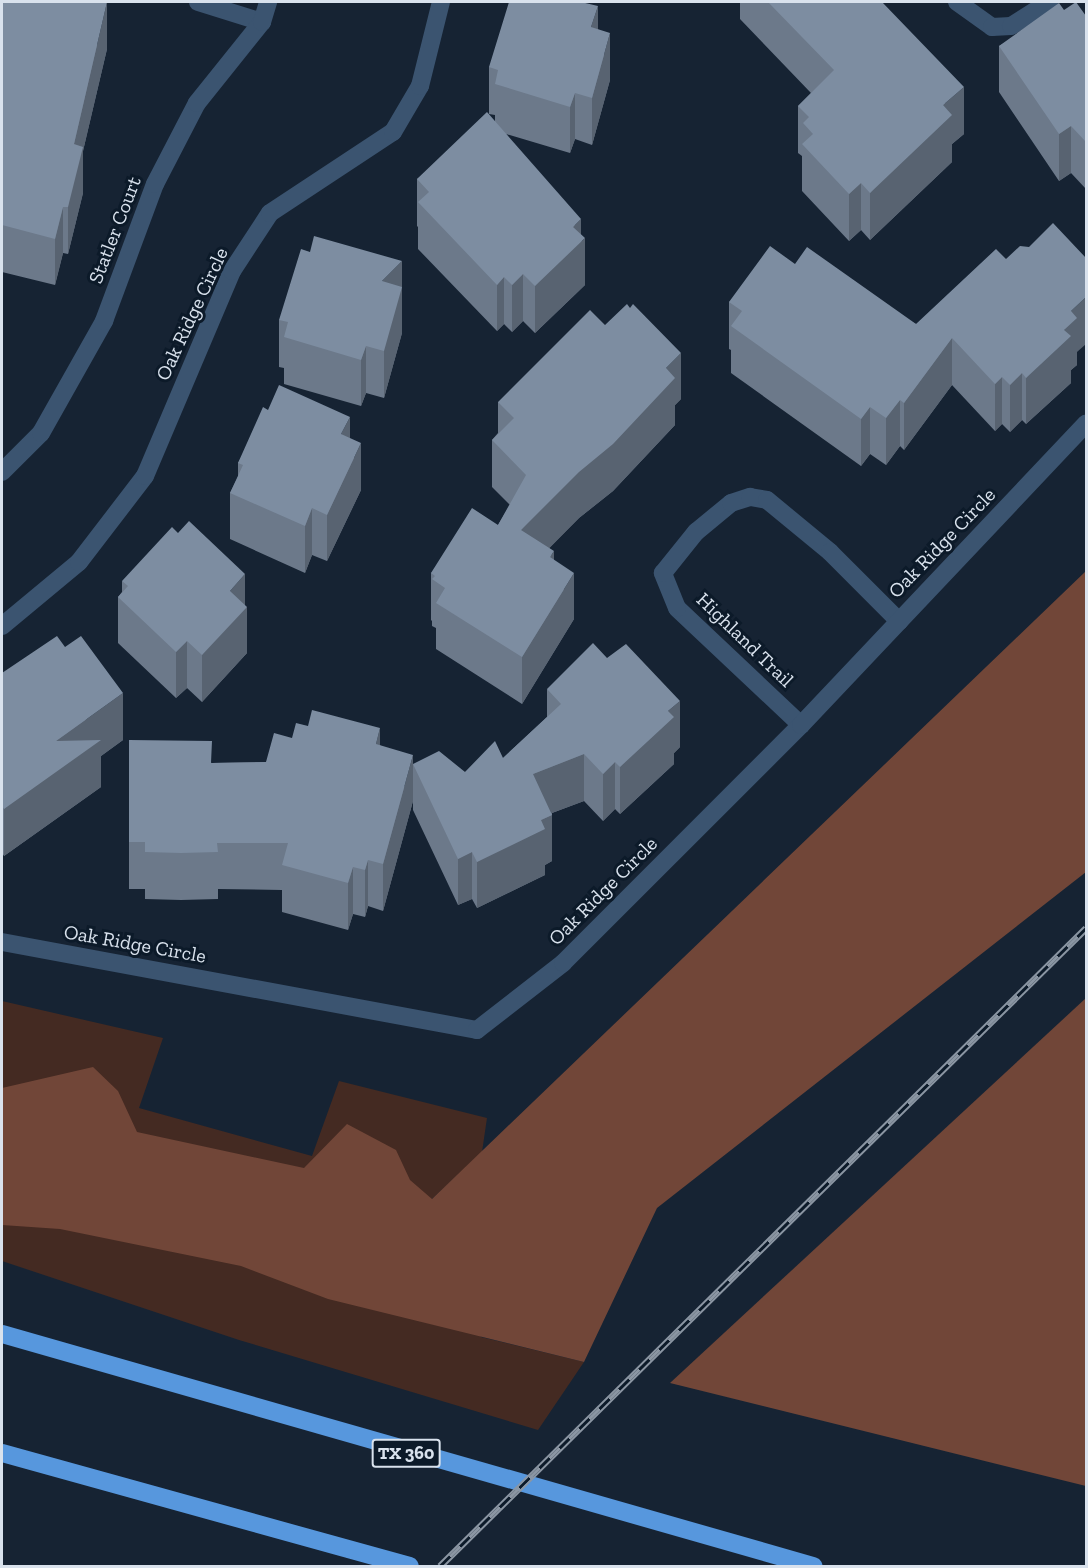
<!DOCTYPE html>
<style>
body{margin:0}
#map{position:relative;width:1088px;height:1568px;overflow:hidden;background:#162333;font-family:"Zilla Slab",serif}
div>[style]{position:absolute}
.green>*{inset:0;background:#442a22}
.forest>*{inset:0;background:#714638}
.minor>*{height:18px;margin:-9px;padding:0 9px;transform-origin:9px;border-radius:9px;background:#3b5470}
.highway>*{height:18px;margin:-9px;padding:0 9px;transform-origin:9px;border-radius:9px;background:#5797dd}
.rail>*{height:7px;margin-top:-3.5px;transform-origin:0;background:repeating-linear-gradient(90deg,#0c1a29 0 14px,#8b96a3 0 28px);box-sizing:border-box;border-block:2px solid #8b96a3}
.wall>*{inset:0;background:#6c798a}
.shaded-wall>*{inset:0;background:#586371}
.building>*{inset:0;background:#7d8da1}
span{translate:-50% -50%;white-space:nowrap;text-align:center;line-height:1.15;-webkit-text-stroke:6px #0c1a29;paint-order:stroke}
.shield-label span{padding:2px 4px;background:#0c1a29;border:2px solid;border-radius:4px;-webkit-text-stroke-width:0}
.shield-label{font-size:18px;color:#d9e2ed;font-weight:700}
.street-label{font-size:20px;color:#d9e2ed}
.frame{position:absolute;inset:0;border:3px solid #d9e2ed;pointer-events:none}
</style>
<div id="map">
<div class="green">
<div style="clip-path:polygon(2px 1001px,163px 1038px,139px 1108px,312px 1156px,339px 1081px,487px 1118px,482px 1152px,432px 1199px,481px 1337px,584px 1362px,538px 1430px,239px 1340px,2px 1261px)"></div>
</div>
<div class="forest">
<div style="clip-path:polygon(1086px 571px,1086px 872px,657px 1208px,584px 1362px,328px 1299px,241px 1266px,60px 1229px,2px 1225px,2px 1088px,93px 1067px,118px 1091px,137px 1132px,304px 1168px,347px 1124px,396px 1150px,410px 1180px,432px 1199px)"></div>
<div style="clip-path:polygon(1086px 998px,1086px 1486px,670px 1383px)"></div>
</div>
<div class="minor">
<div style="left:198px;top:2px;width:67px;rotate:17.4deg"></div>
<div style="left:957px;top:2px;width:43px;rotate:35.5deg"></div>
<div style="left:992px;top:27px;width:19px;rotate:-3deg"></div>
<div style="left:1011px;top:26px;width:45px;rotate:-32.3deg"></div>
<div style="left:2px;top:472px;width:55px;rotate:-45deg"></div>
<div style="left:41px;top:433px;width:129px;rotate:-60.6deg"></div>
<div style="left:104px;top:321px;width:146px;rotate:-69.6deg"></div>
<div style="left:155px;top:184px;width:91px;rotate:-62.6deg"></div>
<div style="left:197px;top:103px;width:104px;rotate:-51.3deg"></div>
<div style="left:262px;top:22px;width:21px;rotate:-73deg"></div>
<div style="left:2px;top:626px;width:100px;rotate:-39.7deg"></div>
<div style="left:79px;top:562px;width:108px;rotate:-52.5deg"></div>
<div style="left:145px;top:476px;width:223px;rotate:-67deg"></div>
<div style="left:232px;top:271px;width:69px;rotate:-56.8deg"></div>
<div style="left:270px;top:213px;width:147px;rotate:-33.4deg"></div>
<div style="left:393px;top:132px;width:53px;rotate:-59.6deg"></div>
<div style="left:420px;top:86px;width:87px;rotate:-76deg"></div>
<div style="left:801px;top:725px;width:170px;rotate:-136.7deg"></div>
<div style="left:677px;top:608px;width:38px;rotate:-112deg"></div>
<div style="left:663px;top:573px;width:53px;rotate:-51.2deg"></div>
<div style="left:696px;top:532px;width:45px;rotate:-39.6deg"></div>
<div style="left:731px;top:503px;width:20px;rotate:-18deg"></div>
<div style="left:750px;top:497px;width:17px;rotate:10deg"></div>
<div style="left:767px;top:500px;width:82px;rotate:39.5deg"></div>
<div style="left:830px;top:552px;width:98px;rotate:45deg"></div>
<div style="left:2px;top:942px;width:483px;rotate:10.5deg"></div>
<div style="left:477px;top:1030px;width:109px;rotate:-37.9deg"></div>
<div style="left:563px;top:963px;width:337px;rotate:-45deg"></div>
<div style="left:801px;top:725px;width:415px;rotate:-46.6deg"></div>
</div>
<div class="highway">
<div style="left:2px;top:1334px;width:844px;rotate:15.96deg"></div>
<div style="left:2px;top:1453px;width:423px;rotate:15.5deg"></div>
</div>
<div class="rail">
<div style="left:440px;top:1566px;width:908px;rotate:-44.64deg"></div>
</div>
<div class="wall">
<div style="clip-path:polygon(2px 2px,107px 49px,83px 151px,83px 193px,68px 254px,63px 253px,55px 285px,2px 272px)"></div>
<div style="clip-path:polygon(740px 2px,882px 2px,964px 134px,952px 144px,952px 162px,870px 240px,861px 230px,849px 241px,802px 191px,802px 156px,798px 153px,798px 106px,811px 93px,740px 19px)"></div>
<div style="clip-path:polygon(1064px 10px,1086px 16px,1086px 189px,1071px 173px,1059px 181px,999px 92px,999px 46px)"></div>
<div style="clip-path:polygon(598px 29px,610px 80px,592px 145px,575px 139px,570px 153px,506px 134px,581px 234px,585px 285px,535px 333px,523px 321px,512px 332px,504px 324px,497px 331px,418px 249px,418px 227px,417px 226px,417px 179px,495px 121px,495px 115px,489px 114px,489px 67px)"></div>
<div style="clip-path:polygon(795px 264px,916px 324px,1077px 352px,1077px 365px,1071px 370px,1071px 383px,1026px 424px,1022px 420px,1010px 432px,1002px 424px,995px 431px,952px 385px,904px 450px,900px 446px,886px 465px,870px 454px,861px 466px,731px 373px,731px 350px,729px 349px,729px 302px)"></div>
<div style="clip-path:polygon(402px 287px,402px 333px,384px 398px,366px 393px,361px 406px,284px 384px,284px 368px,279px 367px,279px 320px)"></div>
<div style="clip-path:polygon(681px 399px,675px 405px,675px 425px,613px 491px,579px 518px,549px 548px,574px 619px,522px 704px,436px 649px,436px 628px,432px 626px,432px 621px,431px 620px,431px 573px,498px 525px,510px 505px,492px 487px,492px 440px,498px 433px,498px 402px)"></div>
<div style="clip-path:polygon(268px 410px,350px 438px,361px 490px,327px 561px,312px 555px,305px 573px,230px 539px,230px 493px,238px 477px,238px 463px)"></div>
<div style="clip-path:polygon(122px 581px,245px 605px,247px 653px,202px 702px,187px 688px,176px 698px,118px 643px,118px 597px,122px 592px)"></div>
<div style="clip-path:polygon(2px 673px,123px 740px,101px 756px,101px 787px,4px 856px,2px 853px)"></div>
<div style="clip-path:polygon(547px 689px,680px 747px,674px 753px,674px 764px,620px 814px,615px 809px,603px 821px,584px 801px,552px 813px,552px 861px,545px 865px,545px 875px,477px 908px,472px 899px,458px 905px,413px 810px,413px 764px,465px 772px,503px 758px,547px 717px)"></div>
<div style="clip-path:polygon(292px 738px,380px 745px,413px 801px,383px 911px,368px 906px,365px 917px,353px 914px,348px 930px,282px 912px,282px 890px,218px 889px,218px 899px,181px 900px,145px 899px,145px 889px,129px 889px,129px 740px,212px 763px,266px 762px)"></div>
</div>
<div class="shaded-wall">
<div style="clip-path:polygon(107px 2px,107px 49px,83px 151px,83px 193px,68px 254px,68px 207px,74px 144px)"></div>
<div style="clip-path:polygon(598px 6px,598px 53px,591px 27px)"></div>
<div style="clip-path:polygon(610px 33px,610px 80px,592px 145px,592px 98px)"></div>
<div style="clip-path:polygon(964px 87px,964px 134px,952px 144px,952px 162px,870px 240px,870px 193px,943px 105px)"></div>
<div style="clip-path:polygon(575px 93px,575px 139px,570px 153px,570px 107px)"></div>
<div style="clip-path:polygon(1071px 126px,1071px 173px,1059px 181px,1059px 134px)"></div>
<div style="clip-path:polygon(861px 183px,861px 230px,849px 241px,849px 194px)"></div>
<div style="clip-path:polygon(63px 207px,63px 253px,55px 285px,55px 239px)"></div>
<div style="clip-path:polygon(581px 219px,581px 242px,585px 238px,585px 285px,535px 333px,535px 286px,573px 227px)"></div>
<div style="clip-path:polygon(402px 261px,402px 333px,384px 398px,384px 351px,382px 281px)"></div>
<div style="clip-path:polygon(523px 274px,523px 321px,512px 332px,512px 285px)"></div>
<div style="clip-path:polygon(504px 277px,504px 324px,497px 331px,497px 285px)"></div>
<div style="clip-path:polygon(1086px 297px,1086px 344px,1077px 352px,1077px 365px,1071px 370px,1071px 383px,1026px 424px,1026px 378px,1064px 330px,1071px 311px)"></div>
<div style="clip-path:polygon(952px 338px,952px 385px,904px 450px,904px 403px)"></div>
<div style="clip-path:polygon(366px 346px,366px 393px,361px 406px,361px 360px)"></div>
<div style="clip-path:polygon(681px 353px,681px 399px,675px 405px,675px 425px,613px 491px,579px 518px,521px 577px,521px 530px,666px 368px)"></div>
<div style="clip-path:polygon(1022px 373px,1022px 420px,1010px 432px,1010px 385px)"></div>
<div style="clip-path:polygon(1002px 377px,1002px 424px,995px 431px,995px 384px)"></div>
<div style="clip-path:polygon(900px 400px,900px 446px,886px 465px,886px 418px)"></div>
<div style="clip-path:polygon(870px 407px,870px 454px,861px 466px,861px 419px)"></div>
<div style="clip-path:polygon(350px 417px,350px 463px,341px 434px)"></div>
<div style="clip-path:polygon(361px 443px,361px 490px,327px 561px,327px 515px)"></div>
<div style="clip-path:polygon(312px 508px,312px 555px,305px 573px,305px 526px)"></div>
<div style="clip-path:polygon(554px 551px,554px 598px,550px 557px)"></div>
<div style="clip-path:polygon(574px 573px,574px 619px,522px 704px,522px 657px)"></div>
<div style="clip-path:polygon(245px 574px,245px 608px,247px 607px,247px 653px,202px 702px,202px 655px,230px 591px)"></div>
<div style="clip-path:polygon(187px 641px,187px 688px,176px 698px,176px 652px)"></div>
<div style="clip-path:polygon(123px 693px,123px 740px,101px 756px,101px 787px,4px 856px,4px 809px,56px 741px)"></div>
<div style="clip-path:polygon(680px 701px,680px 747px,674px 753px,674px 764px,620px 814px,620px 767px,668px 711px)"></div>
<div style="clip-path:polygon(380px 728px,380px 775px,376px 744px)"></div>
<div style="clip-path:polygon(584px 754px,584px 801px,533px 820px,533px 774px)"></div>
<div style="clip-path:polygon(413px 755px,413px 801px,383px 911px,383px 864px)"></div>
<div style="clip-path:polygon(615px 762px,615px 809px,603px 821px,603px 774px)"></div>
<div style="clip-path:polygon(552px 815px,552px 861px,545px 865px,545px 875px,477px 908px,477px 862px,541px 820px)"></div>
<div style="clip-path:polygon(472px 852px,472px 899px,458px 905px,458px 859px)"></div>
<div style="clip-path:polygon(368px 860px,368px 906px,365px 917px,365px 870px)"></div>
<div style="clip-path:polygon(353px 867px,353px 914px,348px 930px,348px 883px)"></div>
</div>
<div class="building">
<div style="clip-path:polygon(2px 2px,107px 2px,74px 144px,83px 147px,68px 207px,63px 207px,55px 239px,2px 225px)"></div>
<div style="clip-path:polygon(509px 2px,581px 2px,598px 6px,591px 27px,610px 33px,592px 98px,575px 93px,570px 107px,495px 84px,498px 70px,489px 67px)"></div>
<div style="clip-path:polygon(768px 2px,882px 2px,964px 87px,943px 105px,952px 115px,870px 193px,861px 183px,849px 194px,802px 144px,813px 134px,803px 123px,809px 117px,798px 106px,834px 70px)"></div>
<div style="clip-path:polygon(1076px 2px,1086px 16px,1086px 142px,1071px 126px,1059px 134px,999px 46px,1059px 3px,1064px 10px)"></div>
<div style="clip-path:polygon(487px 112px,581px 219px,573px 227px,585px 238px,535px 286px,523px 274px,512px 285px,504px 277px,497px 285px,418px 202px,429px 192px,417px 179px)"></div>
<div style="clip-path:polygon(1053px 223px,1086px 258px,1086px 297px,1071px 311px,1077px 318px,1064px 330px,1071px 336px,1026px 378px,1022px 373px,1010px 385px,1002px 377px,995px 384px,952px 338px,904px 403px,900px 400px,886px 418px,870px 407px,861px 419px,731px 326px,742px 311px,729px 302px,770px 246px,795px 264px,807px 247px,916px 324px,996px 249px,1006px 259px,1020px 246px,1029px 247px)"></div>
<div style="clip-path:polygon(314px 236px,402px 261px,382px 281px,402px 287px,384px 351px,366px 346px,361px 360px,284px 337px,288px 322px,279px 320px,301px 249px,310px 252px)"></div>
<div style="clip-path:polygon(627px 304px,630px 308px,633px 304px,681px 353px,666px 368px,675px 378px,613px 444px,579px 472px,521px 530px,554px 551px,550px 557px,574px 573px,522px 657px,436px 603px,445px 588px,432px 579px,435px 576px,431px 573px,472px 508px,498px 525px,526px 475px,492px 440px,514px 418px,498px 402px,590px 310px,605px 325px)"></div>
<div style="clip-path:polygon(279px 385px,350px 417px,341px 434px,361px 443px,327px 515px,312px 508px,305px 526px,230px 493px,243px 465px,238px 463px,263px 407px,268px 410px)"></div>
<div style="clip-path:polygon(189px 521px,245px 574px,230px 591px,247px 607px,202px 655px,187px 641px,176px 652px,118px 597px,128px 586px,122px 581px,172px 527px,178px 533px)"></div>
<div style="clip-path:polygon(57px 636px,65px 647px,81px 636px,123px 693px,56px 741px,101px 740px,4px 809px,2px 806px,2px 673px)"></div>
<div style="clip-path:polygon(593px 643px,607px 658px,626px 644px,680px 701px,668px 711px,674px 717px,620px 767px,615px 762px,603px 774px,584px 754px,533px 774px,552px 815px,541px 820px,545px 829px,477px 862px,472px 852px,458px 859px,413px 764px,439px 751px,465px 772px,495px 741px,503px 758px,561px 704px,547px 689px)"></div>
<div style="clip-path:polygon(312px 710px,380px 728px,376px 744px,413px 755px,383px 864px,368px 860px,365px 870px,353px 867px,348px 883px,282px 865px,288px 843px,217px 843px,218px 852px,181px 853px,145px 852px,145px 842px,129px 842px,129px 740px,212px 741px,211px 763px,266px 762px,274px 733px,292px 738px,296px 723px,308px 726px)"></div>
</div>
<div class="shield-label">
<span style="left:406px;top:1453px">TX 360</span>
</div>
<div class="street-label">
<span style="left:115px;top:230px;rotate:-69deg">Statler Court</span>
<span style="left:192px;top:314px;rotate:-65deg">Oak Ridge Circle</span>
<span style="left:942px;top:543px;rotate:-46deg">Oak Ridge Circle</span>
<span style="left:745px;top:640px;rotate:44deg">Highland Trail</span>
<span style="left:603px;top:891px;rotate:-45deg">Oak Ridge Circle</span>
<span style="left:135px;top:944px;rotate:10deg">Oak Ridge Circle</span>
</div>
<div class="frame"></div>
</div>
